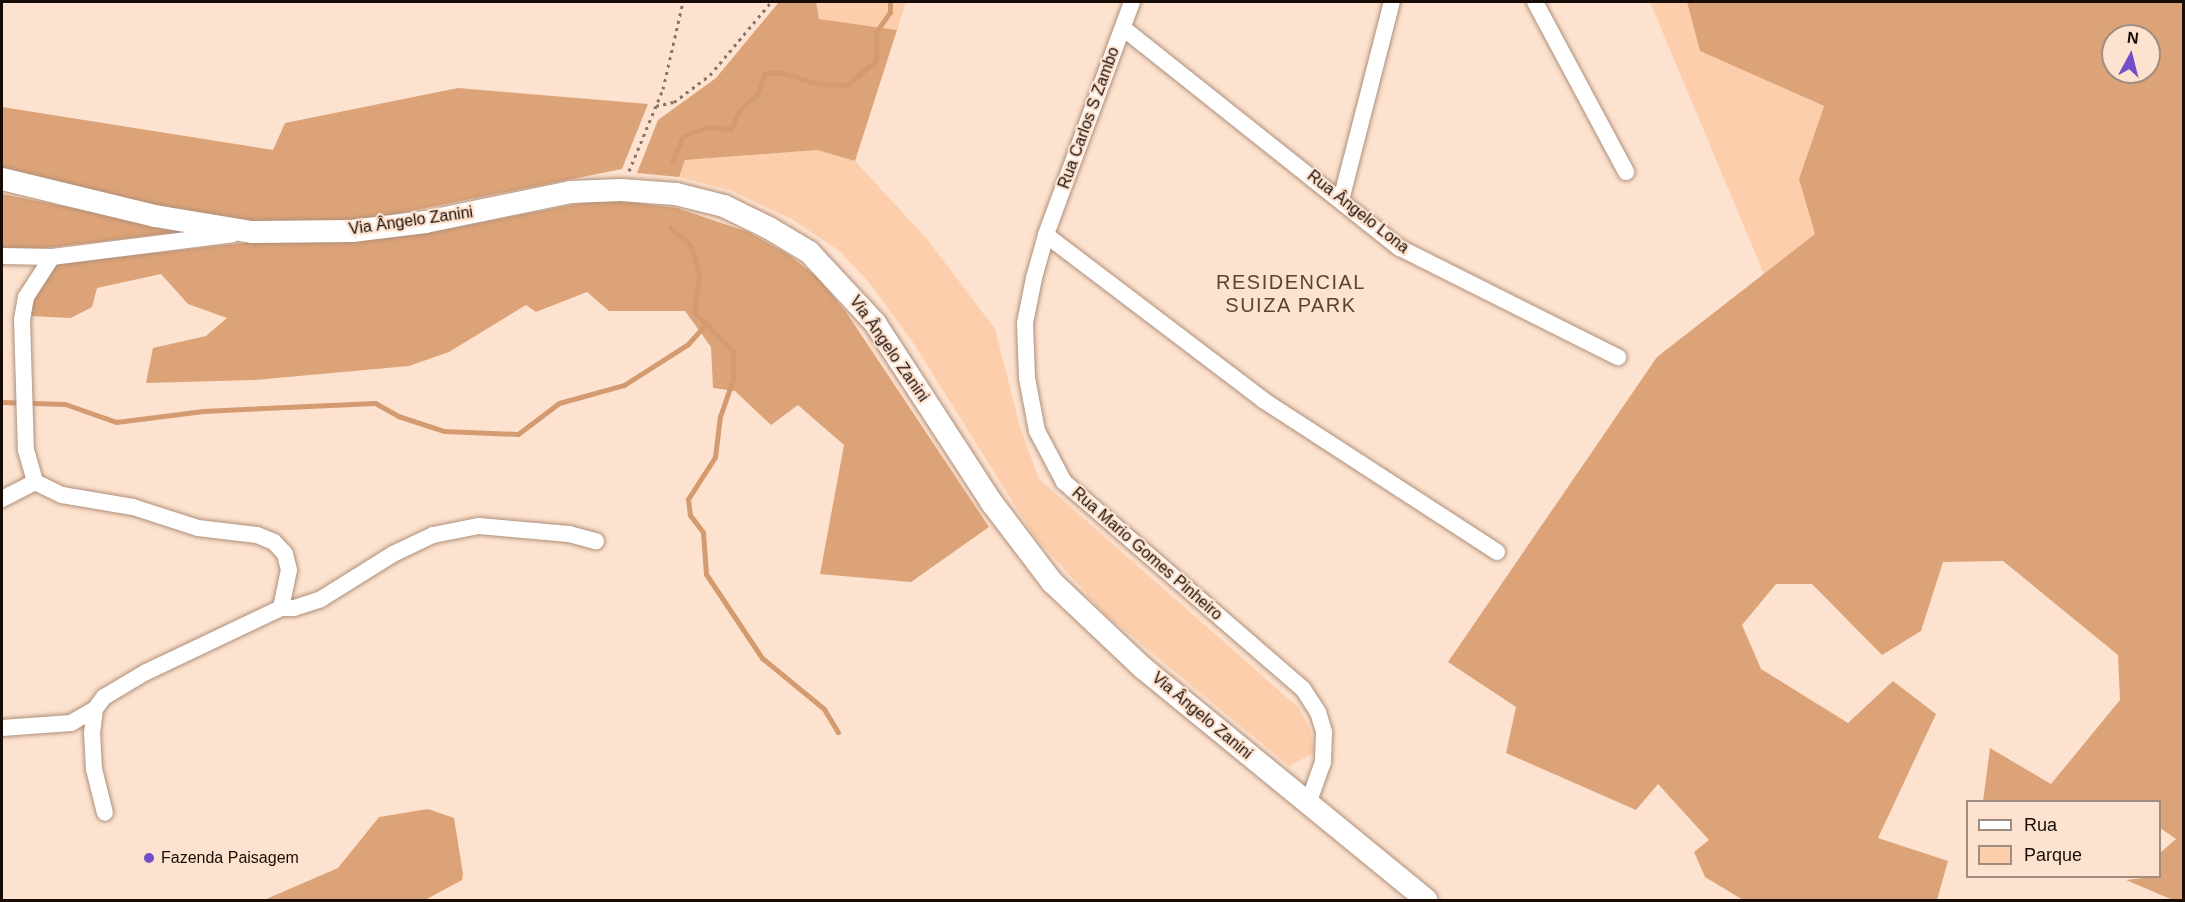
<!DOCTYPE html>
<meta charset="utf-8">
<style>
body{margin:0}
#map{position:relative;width:2185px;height:902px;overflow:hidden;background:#fde2cf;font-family:Helvetica,sans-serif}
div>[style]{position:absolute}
.green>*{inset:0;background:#fcceac}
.forest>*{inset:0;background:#dda378}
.stream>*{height:5px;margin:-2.5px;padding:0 2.5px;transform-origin:2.5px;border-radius:2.5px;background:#d49b70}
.path>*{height:3px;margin-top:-1.5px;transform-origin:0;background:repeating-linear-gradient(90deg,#887568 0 3px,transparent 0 7.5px)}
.roads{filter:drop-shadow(0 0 2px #ae8f79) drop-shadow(0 0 2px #ae8f79)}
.street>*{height:16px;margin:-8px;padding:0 8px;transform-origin:8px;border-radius:8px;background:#fff}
.secondary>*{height:22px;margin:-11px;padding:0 11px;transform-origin:11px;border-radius:11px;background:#fff}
.dots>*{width:16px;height:16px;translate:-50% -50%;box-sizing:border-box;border:3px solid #fde2cf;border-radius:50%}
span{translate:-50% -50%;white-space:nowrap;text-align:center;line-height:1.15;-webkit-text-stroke:4.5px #fde2cf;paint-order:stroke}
.street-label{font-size:16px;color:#180d06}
.poi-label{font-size:16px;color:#180d06}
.left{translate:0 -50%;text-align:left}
.quarter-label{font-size:20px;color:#5d422d;letter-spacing:1.5px}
.frame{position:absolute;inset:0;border:3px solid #180d06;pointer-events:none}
.legend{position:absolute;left:1966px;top:800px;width:195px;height:78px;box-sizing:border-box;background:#fde2cf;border:2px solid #a18d7f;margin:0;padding:8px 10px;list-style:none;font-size:18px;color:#180d06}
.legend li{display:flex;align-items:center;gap:12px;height:30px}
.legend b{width:30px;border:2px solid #a18d7f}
.north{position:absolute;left:2101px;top:24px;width:60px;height:60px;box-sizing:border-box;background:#fde2cf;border:2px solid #a18d7f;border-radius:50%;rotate:7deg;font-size:16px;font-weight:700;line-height:24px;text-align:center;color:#180d06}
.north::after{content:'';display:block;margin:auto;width:21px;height:27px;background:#714fc9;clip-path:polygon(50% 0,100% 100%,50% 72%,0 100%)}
</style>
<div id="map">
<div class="green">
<div style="clip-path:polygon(816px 2px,906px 2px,897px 30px,818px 19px)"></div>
<div style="clip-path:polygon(1650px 2px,1687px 2px,1700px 51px,1824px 106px,1799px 179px,1816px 234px,1764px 274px)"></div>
<div style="clip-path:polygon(817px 150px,855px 161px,927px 239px,995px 329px,1020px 427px,1039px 479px,1299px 708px,1310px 729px,1314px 753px,1289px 766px,1106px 615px,1034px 536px,914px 344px,871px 285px,841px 252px,793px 220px,732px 191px,679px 177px,685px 160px)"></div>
</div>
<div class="forest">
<div style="clip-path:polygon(779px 2px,816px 2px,819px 19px,897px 30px,855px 161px,817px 150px,685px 160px,679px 177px,637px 173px,658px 120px,716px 78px)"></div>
<div style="clip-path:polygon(evenodd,1687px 2px,2183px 2px,2183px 900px,2173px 900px,2126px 880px,2160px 876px,2160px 853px,2176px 839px,2160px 828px,2160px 802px,1983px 801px,1990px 748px,2051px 784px,2120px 700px,2118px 655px,2003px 561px,1943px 562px,1921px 631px,1882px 655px,1812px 584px,1776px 584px,1742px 625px,1761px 669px,1848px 723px,1893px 681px,1936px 714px,1878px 838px,1948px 861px,1937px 900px,1743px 900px,1705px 877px,1694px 852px,1709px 840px,1658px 784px,1636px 810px,1506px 753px,1516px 707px,1448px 662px,1657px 357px,1815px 234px,1799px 179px,1824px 106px,1700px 51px,1687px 2px,2113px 36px,2149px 36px,2149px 72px,2113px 72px,2113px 36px)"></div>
<div style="clip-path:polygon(458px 88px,648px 104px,622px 169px,360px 221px,254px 224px,156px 208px,2px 169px,2px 107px,273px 150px,285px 123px)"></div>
<div style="clip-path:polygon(2px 194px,188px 231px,45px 248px,2px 248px)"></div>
<div style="clip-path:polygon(620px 201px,677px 208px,748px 232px,789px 255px,817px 277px,846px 312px,989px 527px,911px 582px,820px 574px,844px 445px,798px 405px,771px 425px,735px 391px,713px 388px,711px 347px,685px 311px,609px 311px,587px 292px,536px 312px,526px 305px,449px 352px,409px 366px,255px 380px,146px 383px,153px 348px,206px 336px,227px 318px,188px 304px,161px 274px,97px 288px,92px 307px,71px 318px,29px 316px,35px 290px,56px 264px,253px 242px,422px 234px,587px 202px)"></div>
<div style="clip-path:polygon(428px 809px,454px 818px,463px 874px,462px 880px,425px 900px,264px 900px,338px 868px,379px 817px)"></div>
</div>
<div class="stream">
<div style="left:672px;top:161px;width:27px;rotate:-66deg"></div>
<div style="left:683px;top:136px;width:27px;rotate:-20deg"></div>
<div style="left:708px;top:127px;width:23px;rotate:5deg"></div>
<div style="left:731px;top:129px;width:20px;rotate:-66deg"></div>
<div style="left:739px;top:111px;width:26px;rotate:-43deg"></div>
<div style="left:758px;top:93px;width:21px;rotate:-71deg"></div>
<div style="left:765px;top:73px;width:18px"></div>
<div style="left:783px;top:73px;width:38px;rotate:17deg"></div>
<div style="left:819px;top:84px;width:28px;rotate:2deg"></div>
<div style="left:847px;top:85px;width:38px;rotate:-40deg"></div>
<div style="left:876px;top:61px;width:29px;rotate:-90deg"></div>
<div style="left:876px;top:32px;width:24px;rotate:-55deg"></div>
<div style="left:890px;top:12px;width:10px;rotate:-90deg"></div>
<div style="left:670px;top:227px;width:28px;rotate:42deg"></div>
<div style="left:691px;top:246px;width:29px;rotate:74deg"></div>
<div style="left:699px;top:274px;width:38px;rotate:97deg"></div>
<div style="left:694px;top:312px;width:55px;rotate:45deg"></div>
<div style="left:733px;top:351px;width:28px;rotate:90deg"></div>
<div style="left:733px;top:379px;width:39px;rotate:109deg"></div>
<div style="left:720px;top:416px;width:41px;rotate:97deg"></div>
<div style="left:715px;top:457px;width:50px;rotate:122.7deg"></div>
<div style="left:688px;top:499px;width:16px;rotate:83deg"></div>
<div style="left:690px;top:515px;width:21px;rotate:53deg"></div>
<div style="left:703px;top:532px;width:42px;rotate:85.9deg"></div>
<div style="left:706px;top:574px;width:101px;rotate:56.3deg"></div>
<div style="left:762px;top:658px;width:80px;rotate:39.4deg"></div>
<div style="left:824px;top:709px;width:27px;rotate:59deg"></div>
<div style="left:2px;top:402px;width:63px;rotate:1.8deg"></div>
<div style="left:65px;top:404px;width:54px;rotate:19.4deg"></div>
<div style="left:116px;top:422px;width:88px;rotate:-7.2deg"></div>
<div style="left:203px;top:411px;width:172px;rotate:-2.7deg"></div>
<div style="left:375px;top:403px;width:26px;rotate:29deg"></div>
<div style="left:398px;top:416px;width:48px;rotate:18.1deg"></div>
<div style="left:444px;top:431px;width:74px;rotate:2.3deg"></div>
<div style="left:518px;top:434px;width:51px;rotate:-37.1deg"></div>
<div style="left:559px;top:403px;width:67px;rotate:-15.5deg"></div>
<div style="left:624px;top:385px;width:76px;rotate:-32.6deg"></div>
<div style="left:688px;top:344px;width:28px;rotate:-48deg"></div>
</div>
<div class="path">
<div style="left:656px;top:106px;width:18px;rotate:-13deg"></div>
<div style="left:674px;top:102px;width:45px;rotate:-36.9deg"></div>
<div style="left:710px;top:75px;width:95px;rotate:-50.1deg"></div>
<div style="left:629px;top:171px;width:89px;rotate:-67.5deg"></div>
<div style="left:663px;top:89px;width:89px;rotate:-77.1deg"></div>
</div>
<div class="roads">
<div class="street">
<div style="left:1132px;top:2px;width:248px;rotate:110.3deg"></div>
<div style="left:1046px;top:235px;width:45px;rotate:105.6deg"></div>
<div style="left:1034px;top:278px;width:46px;rotate:101.3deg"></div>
<div style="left:1025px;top:323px;width:55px;rotate:87.9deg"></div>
<div style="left:1027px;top:378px;width:54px;rotate:79.3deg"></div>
<div style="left:1037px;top:431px;width:58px;rotate:62.1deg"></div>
<div style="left:1064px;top:482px;width:316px;rotate:40.9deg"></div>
<div style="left:1303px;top:689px;width:27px;rotate:57deg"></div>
<div style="left:1318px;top:712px;width:21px;rotate:73deg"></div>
<div style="left:1324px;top:732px;width:30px;rotate:92deg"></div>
<div style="left:1323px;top:762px;width:45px;rotate:109.7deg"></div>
<div style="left:1535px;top:2px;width:193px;rotate:61.8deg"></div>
<div style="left:1123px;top:28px;width:354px;rotate:38.5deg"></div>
<div style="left:1400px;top:248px;width:244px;rotate:26.6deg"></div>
<div style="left:1341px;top:200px;width:204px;rotate:-75.6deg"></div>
<div style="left:1046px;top:235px;width:273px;rotate:37.2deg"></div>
<div style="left:1263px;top:400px;width:279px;rotate:33deg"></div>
<div style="left:2px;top:256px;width:50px;rotate:1.1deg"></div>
<div style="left:52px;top:257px;width:182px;rotate:-7.2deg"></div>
<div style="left:52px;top:257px;width:48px;rotate:123deg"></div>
<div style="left:26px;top:297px;width:22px;rotate:100deg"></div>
<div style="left:22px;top:319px;width:131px;rotate:88.3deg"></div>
<div style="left:26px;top:450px;width:33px;rotate:74deg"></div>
<div style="left:35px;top:482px;width:30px;rotate:26deg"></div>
<div style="left:62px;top:495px;width:72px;rotate:9.6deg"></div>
<div style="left:133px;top:507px;width:68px;rotate:17.9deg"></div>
<div style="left:198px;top:528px;width:59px;rotate:6.8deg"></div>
<div style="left:257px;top:535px;width:18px;rotate:22deg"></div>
<div style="left:274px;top:542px;width:16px;rotate:47deg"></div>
<div style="left:285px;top:554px;width:16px;rotate:76deg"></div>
<div style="left:289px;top:570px;width:39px;rotate:102deg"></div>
<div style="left:281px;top:608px;width:149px;rotate:154.6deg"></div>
<div style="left:146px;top:672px;width:49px;rotate:149.2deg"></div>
<div style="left:104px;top:697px;width:15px;rotate:127deg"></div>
<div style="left:95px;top:709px;width:23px;rotate:97deg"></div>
<div style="left:92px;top:732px;width:37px;rotate:87deg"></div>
<div style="left:94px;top:769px;width:45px;rotate:76deg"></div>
<div style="left:2px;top:499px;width:37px;rotate:-27deg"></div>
<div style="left:281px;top:608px;width:13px"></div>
<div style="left:294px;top:608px;width:28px;rotate:-18deg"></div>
<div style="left:321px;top:599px;width:85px;rotate:-32deg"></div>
<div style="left:393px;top:554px;width:44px;rotate:-25.4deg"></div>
<div style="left:433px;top:535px;width:47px;rotate:-11.1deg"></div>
<div style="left:479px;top:526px;width:90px;rotate:5.1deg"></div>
<div style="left:569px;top:534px;width:28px;rotate:15deg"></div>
<div style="left:2px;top:728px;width:69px;rotate:-4.1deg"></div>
<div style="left:71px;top:723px;width:28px;rotate:-30deg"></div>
</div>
<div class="secondary">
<div style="left:2px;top:179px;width:157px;rotate:13.6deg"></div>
<div style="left:155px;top:216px;width:98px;rotate:9.4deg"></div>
<div style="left:252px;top:232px;width:100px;rotate:-0.6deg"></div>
<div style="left:352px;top:231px;width:74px;rotate:-7deg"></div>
<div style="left:425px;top:222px;width:149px;rotate:-11.6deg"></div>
<div style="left:571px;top:192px;width:50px;rotate:-2.3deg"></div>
<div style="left:621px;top:190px;width:55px;rotate:4.2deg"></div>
<div style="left:676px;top:194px;width:49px;rotate:14deg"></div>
<div style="left:724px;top:206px;width:50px;rotate:26.1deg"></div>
<div style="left:769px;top:228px;width:47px;rotate:31deg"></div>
<div style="left:809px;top:252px;width:97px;rotate:47.1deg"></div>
<div style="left:875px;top:323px;width:215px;rotate:57deg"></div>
<div style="left:992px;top:503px;width:99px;rotate:52.8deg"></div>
<div style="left:1052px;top:582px;width:125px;rotate:43.4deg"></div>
<div style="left:1143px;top:668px;width:366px;rotate:39.3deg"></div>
</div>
</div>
<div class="dots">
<div style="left:149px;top:858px;background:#714fc9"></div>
</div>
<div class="street-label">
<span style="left:1089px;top:118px;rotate:-70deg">Rua Carlos S Zambo</span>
<span style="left:1358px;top:212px;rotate:38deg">Rua Ângelo Lona</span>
<span style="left:411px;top:221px;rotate:-8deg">Via Ângelo Zanini</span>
<span style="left:889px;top:349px;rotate:55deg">Via Ângelo Zanini</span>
<span style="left:1147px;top:554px;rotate:41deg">Rua Mario Gomes Pinheiro</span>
<span style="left:1202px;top:716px;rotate:40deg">Via Ângelo Zanini</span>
</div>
<div class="poi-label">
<span class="left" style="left:161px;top:858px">Fazenda Paisagem</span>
</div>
<div class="quarter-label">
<span style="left:1291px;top:294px">RESIDENCIAL<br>SUIZA PARK</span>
</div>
<div class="frame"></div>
<ul class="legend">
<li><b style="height:8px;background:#fff"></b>Rua</li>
<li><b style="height:16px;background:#fcceac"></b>Parque</li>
</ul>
<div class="north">N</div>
</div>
